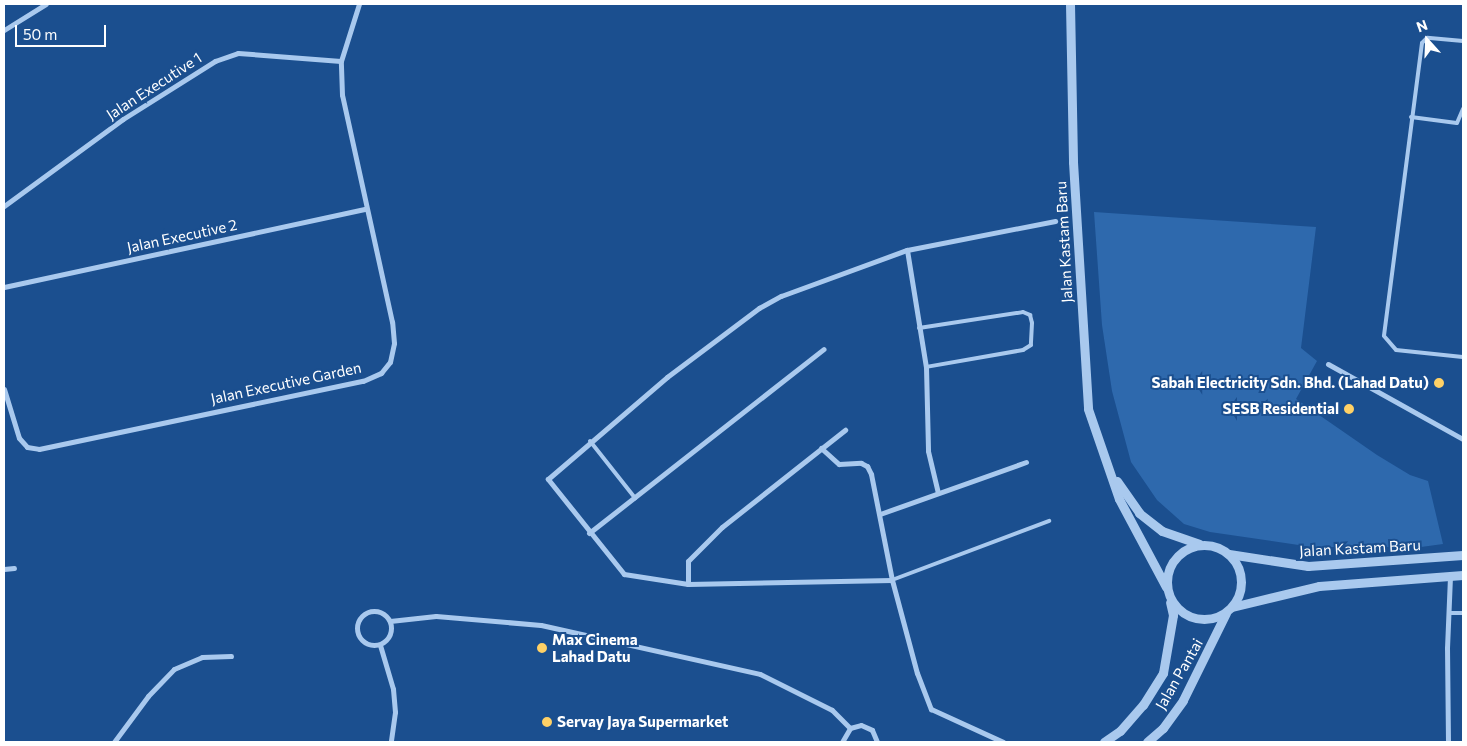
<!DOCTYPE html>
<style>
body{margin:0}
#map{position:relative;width:1467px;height:746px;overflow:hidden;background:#1b4f8f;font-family:Commissioner,sans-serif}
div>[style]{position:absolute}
.green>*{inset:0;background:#2e69ad}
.service>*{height:4px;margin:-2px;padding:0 2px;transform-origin:2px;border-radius:2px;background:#a9c9ee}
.minor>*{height:5px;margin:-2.5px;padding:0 2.5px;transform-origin:2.5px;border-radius:2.5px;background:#a9c9ee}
.minor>.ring{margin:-2.5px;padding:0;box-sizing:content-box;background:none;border:5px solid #a9c9ee;border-radius:50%}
.tertiary>*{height:9px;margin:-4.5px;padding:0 4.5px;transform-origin:4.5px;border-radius:4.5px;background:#a9c9ee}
.tertiary>.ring{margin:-4.5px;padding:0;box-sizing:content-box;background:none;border:9px solid #a9c9ee;border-radius:50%}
.dots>*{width:14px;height:14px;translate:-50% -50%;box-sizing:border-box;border:2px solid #1b4f8f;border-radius:50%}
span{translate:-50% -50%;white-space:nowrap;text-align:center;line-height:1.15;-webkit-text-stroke:4px #1b4f8f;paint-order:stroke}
.street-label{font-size:15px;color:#fff}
.poi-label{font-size:15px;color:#fff;font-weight:700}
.right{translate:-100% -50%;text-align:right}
.left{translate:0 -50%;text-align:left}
.frame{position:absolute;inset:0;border:5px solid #fff;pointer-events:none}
.north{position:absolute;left:1402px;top:15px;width:50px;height:50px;-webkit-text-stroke:4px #1b4f8f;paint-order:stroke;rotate:340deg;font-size:14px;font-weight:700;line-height:20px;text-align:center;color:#fff}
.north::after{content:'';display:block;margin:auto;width:18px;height:22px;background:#fff;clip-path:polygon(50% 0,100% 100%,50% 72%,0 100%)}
.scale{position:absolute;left:15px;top:25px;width:91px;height:22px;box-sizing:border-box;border:2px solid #fff;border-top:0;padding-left:6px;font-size:15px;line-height:18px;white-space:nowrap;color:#fff;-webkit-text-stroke:4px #1b4f8f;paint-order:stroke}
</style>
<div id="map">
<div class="green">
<div style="clip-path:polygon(1094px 212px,1316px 227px,1301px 348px,1317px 361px,1296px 399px,1377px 455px,1410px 475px,1428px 481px,1443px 544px,1421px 547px,1312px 547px,1210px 532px,1184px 524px,1157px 500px,1131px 462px,1112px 391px,1102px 325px)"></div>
</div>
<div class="service">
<div style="left:1463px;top:41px;width:36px;rotate:-175deg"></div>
<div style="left:1427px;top:38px;width:7px;rotate:135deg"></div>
<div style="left:1422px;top:43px;width:295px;rotate:97.4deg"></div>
<div style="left:1384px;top:336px;width:18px;rotate:49deg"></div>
<div style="left:1396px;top:350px;width:67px;rotate:6deg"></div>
<div style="left:1411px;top:117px;width:46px;rotate:7.4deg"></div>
<div style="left:1457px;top:123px;width:15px;rotate:-67deg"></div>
<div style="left:919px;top:328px;width:105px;rotate:-8.7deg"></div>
<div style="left:1023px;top:312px;width:8px;rotate:23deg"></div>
<div style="left:1030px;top:315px;width:8px;rotate:76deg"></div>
<div style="left:1032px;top:323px;width:22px;rotate:93deg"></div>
<div style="left:1031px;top:345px;width:9px;rotate:148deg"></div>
<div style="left:1023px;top:350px;width:98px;rotate:170.1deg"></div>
<div style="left:590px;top:441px;width:73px;rotate:51.7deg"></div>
<div style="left:892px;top:580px;width:168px;rotate:-20.6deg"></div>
<div style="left:1450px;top:613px;width:13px"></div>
</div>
<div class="minor">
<div style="left:4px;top:30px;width:49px;rotate:-31.8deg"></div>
<div style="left:4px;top:206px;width:147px;rotate:-36.2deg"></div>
<div style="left:123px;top:119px;width:109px;rotate:-32.2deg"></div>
<div style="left:215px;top:61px;width:24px;rotate:-19deg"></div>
<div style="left:238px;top:53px;width:103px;rotate:4.4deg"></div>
<div style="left:907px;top:250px;width:119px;rotate:80.8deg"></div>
<div style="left:926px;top:367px;width:84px;rotate:88.6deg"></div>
<div style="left:928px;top:451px;width:43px;rotate:76.6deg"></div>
<div style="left:4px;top:287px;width:370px;rotate:-12.2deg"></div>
<div style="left:1328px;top:364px;width:154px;rotate:29.1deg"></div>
<div style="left:4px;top:389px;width:51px;rotate:73deg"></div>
<div style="left:19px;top:438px;width:12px;rotate:48deg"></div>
<div style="left:27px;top:447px;width:12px;rotate:9deg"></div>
<div style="left:39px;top:449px;width:331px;rotate:-11.9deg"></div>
<div style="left:363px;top:381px;width:20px;rotate:-24deg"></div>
<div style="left:381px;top:373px;width:14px;rotate:-51deg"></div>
<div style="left:390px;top:362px;width:19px;rotate:-78deg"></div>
<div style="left:394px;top:343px;width:21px;rotate:-95deg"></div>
<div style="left:392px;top:322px;width:232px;rotate:-102.4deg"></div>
<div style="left:342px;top:95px;width:34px;rotate:-92deg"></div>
<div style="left:341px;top:61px;width:60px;rotate:-72.5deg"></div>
<div style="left:821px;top:448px;width:24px;rotate:42deg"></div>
<div style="left:839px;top:464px;width:22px;rotate:-3deg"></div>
<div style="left:861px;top:463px;width:7px;rotate:27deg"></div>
<div style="left:867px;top:466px;width:9px;rotate:63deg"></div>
<div style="left:871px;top:474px;width:108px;rotate:78.8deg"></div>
<div style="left:892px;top:580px;width:96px;rotate:75deg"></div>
<div style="left:917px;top:673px;width:39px;rotate:69deg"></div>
<div style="left:931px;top:709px;width:79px;rotate:24.6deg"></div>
<div style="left:880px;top:514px;width:155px;rotate:-19.6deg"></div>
<div style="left:589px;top:533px;width:298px;rotate:-38.1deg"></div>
<div style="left:4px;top:569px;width:10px;rotate:-6deg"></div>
<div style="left:892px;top:580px;width:204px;rotate:178.9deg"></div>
<div style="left:688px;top:584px;width:65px;rotate:-171.1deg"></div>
<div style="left:624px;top:574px;width:122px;rotate:-128.7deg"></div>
<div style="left:548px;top:479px;width:157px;rotate:-40.6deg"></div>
<div style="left:667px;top:377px;width:115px;rotate:-36.9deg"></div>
<div style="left:759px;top:308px;width:25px;rotate:-29deg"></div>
<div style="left:781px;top:296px;width:134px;rotate:-20.1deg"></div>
<div style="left:907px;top:250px;width:151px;rotate:-11.1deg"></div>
<div style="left:688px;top:584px;width:23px;rotate:-90deg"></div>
<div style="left:688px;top:561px;width:48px;rotate:-45deg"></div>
<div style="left:722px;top:527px;width:157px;rotate:-38.3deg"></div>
<div class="ring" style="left:357px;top:611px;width:29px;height:29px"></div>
<div style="left:390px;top:621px;width:46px;rotate:-6.2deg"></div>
<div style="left:436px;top:616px;width:105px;rotate:4.9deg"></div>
<div style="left:541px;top:625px;width:224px;rotate:12.6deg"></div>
<div style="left:760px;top:674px;width:80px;rotate:26.6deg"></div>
<div style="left:832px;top:710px;width:25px;rotate:45deg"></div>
<div style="left:380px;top:645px;width:46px;rotate:73.5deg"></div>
<div style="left:393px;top:689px;width:23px;rotate:85deg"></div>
<div style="left:395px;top:712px;width:30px;rotate:98deg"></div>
<div style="left:114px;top:742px;width:57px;rotate:-53.5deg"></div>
<div style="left:148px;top:696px;width:37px;rotate:-46deg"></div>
<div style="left:174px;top:669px;width:30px;rotate:-23deg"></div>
<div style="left:202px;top:657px;width:29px;rotate:-2deg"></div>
<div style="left:842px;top:742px;width:16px;rotate:-60deg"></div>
<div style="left:850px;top:728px;width:11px;rotate:-15deg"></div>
<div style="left:861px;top:725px;width:12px;rotate:24deg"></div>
<div style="left:872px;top:730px;width:13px;rotate:67deg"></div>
<div style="left:1448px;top:742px;width:94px;rotate:-90.6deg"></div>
<div style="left:1447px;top:648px;width:72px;rotate:-87.6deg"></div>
</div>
<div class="tertiary">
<div style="left:1070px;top:4px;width:158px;rotate:88.9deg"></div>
<div style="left:1073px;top:162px;width:247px;rotate:86.5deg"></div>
<div style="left:1088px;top:409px;width:95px;rotate:71deg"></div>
<div style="left:1119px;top:499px;width:100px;rotate:61.9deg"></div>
<div style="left:1117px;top:481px;width:39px;rotate:55deg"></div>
<div style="left:1139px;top:513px;width:29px;rotate:38deg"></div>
<div style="left:1162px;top:531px;width:39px;rotate:19deg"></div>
<div class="ring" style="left:1167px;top:545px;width:65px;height:65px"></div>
<div style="left:1229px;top:554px;width:80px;rotate:8.6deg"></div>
<div style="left:1308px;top:566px;width:155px;rotate:-4.1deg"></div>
<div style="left:1232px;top:607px;width:89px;rotate:-13.6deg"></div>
<div style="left:1319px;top:586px;width:144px;rotate:-4.4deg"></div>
<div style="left:1104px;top:742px;width:19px;rotate:-35deg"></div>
<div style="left:1120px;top:731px;width:35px;rotate:-49deg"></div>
<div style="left:1143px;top:705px;width:38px;rotate:-58deg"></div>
<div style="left:1163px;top:673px;width:59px;rotate:-80.2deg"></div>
<div style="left:1173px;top:615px;width:13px;rotate:-103deg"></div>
<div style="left:1147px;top:742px;width:21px;rotate:-41deg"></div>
<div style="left:1163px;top:728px;width:34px;rotate:-54deg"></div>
<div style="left:1183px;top:700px;width:97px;rotate:-63.7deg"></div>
</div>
<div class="dots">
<div style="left:1439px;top:383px;background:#ffd166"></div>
<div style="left:1349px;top:409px;background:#ffd166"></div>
<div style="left:542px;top:648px;background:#ffd166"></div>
<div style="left:547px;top:722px;background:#ffd166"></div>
</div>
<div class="street-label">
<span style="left:154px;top:86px;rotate:-33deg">Jalan Executive 1</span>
<span style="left:182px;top:236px;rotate:-12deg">Jalan Executive 2</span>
<span style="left:1064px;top:242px;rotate:-93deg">Jalan Kastam Baru</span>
<span style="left:286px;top:383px;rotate:-12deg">Jalan Executive Garden</span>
<span style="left:1360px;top:548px;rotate:-3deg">Jalan Kastam Baru</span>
<span style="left:1179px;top:674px;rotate:-60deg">Jalan Pantai</span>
</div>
<div class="poi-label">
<span class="right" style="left:1429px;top:383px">Sabah Electricity Sdn. Bhd. (Lahad Datu)</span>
<span class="right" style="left:1339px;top:409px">SESB Residential</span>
<span class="left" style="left:552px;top:648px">Max Cinema<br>Lahad Datu</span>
<span class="left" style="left:557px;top:722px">Servay Jaya Supermarket</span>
</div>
<div class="frame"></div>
<div class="north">N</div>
<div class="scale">50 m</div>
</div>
